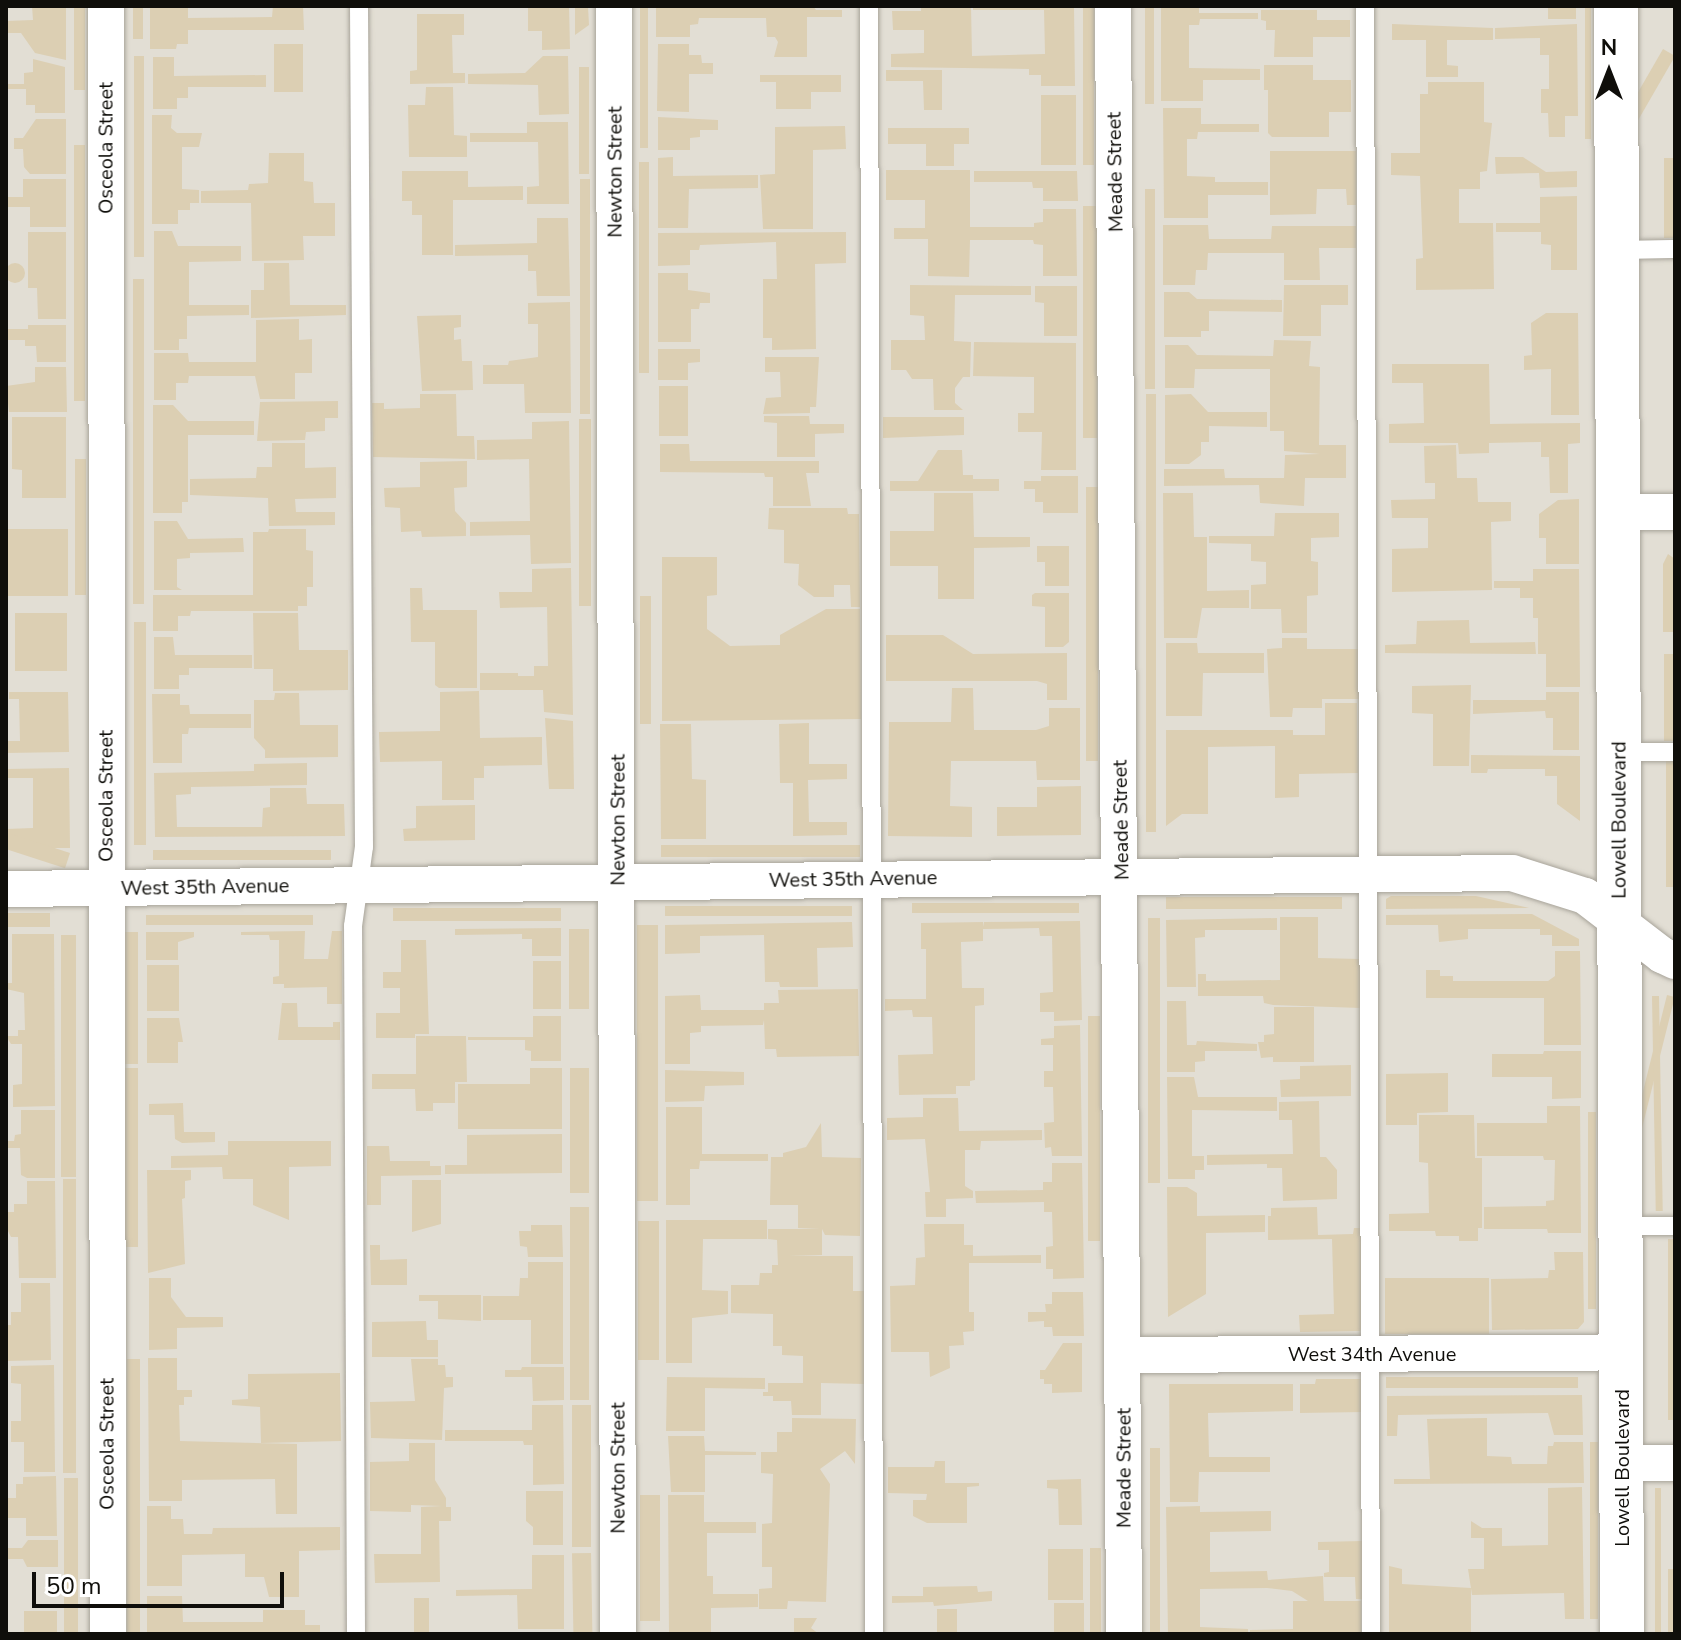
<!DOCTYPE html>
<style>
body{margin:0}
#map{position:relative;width:1681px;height:1640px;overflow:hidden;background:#e2ded4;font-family:"Nunito Sans",sans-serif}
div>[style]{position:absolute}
.green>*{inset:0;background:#dccfb3;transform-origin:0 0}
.round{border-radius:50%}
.roads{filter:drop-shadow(0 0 2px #a8a49a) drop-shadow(0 0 2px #a8a49a)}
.service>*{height:18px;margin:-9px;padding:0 9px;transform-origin:9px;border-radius:9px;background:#fff}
.minor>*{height:36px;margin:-18px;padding:0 18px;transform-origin:18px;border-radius:18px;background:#fff}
.tertiary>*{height:44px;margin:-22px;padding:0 22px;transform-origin:22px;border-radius:22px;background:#fff}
span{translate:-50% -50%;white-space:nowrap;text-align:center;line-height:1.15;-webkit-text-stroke:6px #fff;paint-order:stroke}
.street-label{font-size:20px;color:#0f0e0a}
.frame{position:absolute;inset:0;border:8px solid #0f0e0a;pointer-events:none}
.north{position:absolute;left:1569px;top:32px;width:80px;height:80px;-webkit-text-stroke:6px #fff;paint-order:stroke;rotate:0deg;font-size:22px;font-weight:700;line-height:32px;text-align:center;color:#0f0e0a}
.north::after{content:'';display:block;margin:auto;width:28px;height:36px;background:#0f0e0a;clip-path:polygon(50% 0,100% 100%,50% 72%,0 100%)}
.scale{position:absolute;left:32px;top:1572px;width:252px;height:36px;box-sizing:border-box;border:4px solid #0f0e0a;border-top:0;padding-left:10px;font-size:24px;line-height:28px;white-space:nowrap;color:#0f0e0a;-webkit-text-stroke:6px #fff;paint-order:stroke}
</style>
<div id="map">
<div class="green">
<div style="clip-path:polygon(32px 6px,66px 6px,66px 60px,35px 53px,21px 33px,6px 33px,6px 21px,33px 20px)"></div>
<div style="left:74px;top:6px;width:11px;height:84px"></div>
<div style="left:133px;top:6px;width:10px;height:33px"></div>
<div style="clip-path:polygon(150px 6px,188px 6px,188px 18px,272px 17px,273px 6px,303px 6px,304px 30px,188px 30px,188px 44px,177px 44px,176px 49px,150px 49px)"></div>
<div style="clip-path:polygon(569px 6px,570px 49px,542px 50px,542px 31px,528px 31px,528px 8px)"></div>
<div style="clip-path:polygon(575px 6px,588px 6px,589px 25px,575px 35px)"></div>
<div style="left:640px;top:6px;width:8px;height:142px"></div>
<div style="clip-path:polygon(656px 6px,813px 6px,816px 10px,842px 10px,842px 17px,807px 17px,807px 57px,774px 57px,778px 42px,775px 37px,767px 37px,766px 18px,699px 18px,698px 24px,690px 25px,690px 37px,656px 37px)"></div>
<div style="clip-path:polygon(921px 6px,971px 6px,972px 56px,1045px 54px,1044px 10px,973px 10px,973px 6px,1074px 6px,1075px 86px,1041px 86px,1041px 75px,1029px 75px,1029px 69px,891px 67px,891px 54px,924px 53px,924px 30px,893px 30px,892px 11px,921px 11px)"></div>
<div style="left:1083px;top:6px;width:11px;height:159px"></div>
<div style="left:1145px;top:6px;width:9px;height:98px"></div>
<div style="clip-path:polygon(1161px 6px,1199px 6px,1199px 13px,1258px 13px,1258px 19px,1200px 19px,1199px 25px,1189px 25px,1189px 68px,1260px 69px,1260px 80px,1203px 80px,1203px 101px,1161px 101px)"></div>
<div style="left:1548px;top:6px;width:28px;height:13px"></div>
<div style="left:1585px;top:6px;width:6px;height:133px"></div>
<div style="clip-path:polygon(1261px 10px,1317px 10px,1317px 20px,1350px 20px,1350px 37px,1313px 37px,1313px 57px,1274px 57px,1275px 30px,1266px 30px,1266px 21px,1261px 20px)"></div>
<div style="clip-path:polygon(417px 14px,464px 14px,464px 35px,452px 35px,453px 73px,465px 73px,465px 83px,410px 84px,410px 71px,417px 70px)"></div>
<div style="clip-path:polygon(1392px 24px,1493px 28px,1493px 40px,1447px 40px,1447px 65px,1458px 66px,1458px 77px,1426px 77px,1426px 40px,1392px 40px)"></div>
<div style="clip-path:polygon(1577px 24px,1578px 116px,1565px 116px,1565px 137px,1549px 137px,1548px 113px,1541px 113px,1541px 89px,1549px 89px,1549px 55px,1540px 55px,1540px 38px,1495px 39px,1495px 28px)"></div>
<div style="left:303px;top:44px;width:48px;height:29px;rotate:90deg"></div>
<div style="clip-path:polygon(658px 44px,689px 44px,689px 55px,701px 55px,702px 63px,713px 63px,713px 74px,689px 74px,689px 112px,657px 111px)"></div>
<div style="left:1663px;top:49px;width:14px;height:103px;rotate:30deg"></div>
<div style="left:134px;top:56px;width:10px;height:201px"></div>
<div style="clip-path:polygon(543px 56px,568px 56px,569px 114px,539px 115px,538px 85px,468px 84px,468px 74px,525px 73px)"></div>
<div style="clip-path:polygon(153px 57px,174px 57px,174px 76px,266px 75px,266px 87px,188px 87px,188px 98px,177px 98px,177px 109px,153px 109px)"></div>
<div style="clip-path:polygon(33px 59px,65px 67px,65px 113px,35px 113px,35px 105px,26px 105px,26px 89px,6px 89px,6px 84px,24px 84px,24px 73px,33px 72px)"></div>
<div style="clip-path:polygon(1264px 65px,1313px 65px,1313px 80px,1351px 80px,1351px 112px,1329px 112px,1329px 137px,1272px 137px,1268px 133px,1268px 90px,1264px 90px)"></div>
<div style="left:579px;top:67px;width:10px;height:107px"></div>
<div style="clip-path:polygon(886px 70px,942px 70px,942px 110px,924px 110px,923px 81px,886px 81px)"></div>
<div style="clip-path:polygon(760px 75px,841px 75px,841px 92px,811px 92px,811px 109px,776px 109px,776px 82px,760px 82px)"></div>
<div style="clip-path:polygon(1428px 82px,1484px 82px,1484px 122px,1492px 123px,1487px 171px,1480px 172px,1480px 189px,1459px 189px,1459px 223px,1493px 223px,1494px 289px,1416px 290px,1416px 259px,1423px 258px,1420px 176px,1391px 175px,1391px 153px,1420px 153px,1420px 94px,1428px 94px)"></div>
<div style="clip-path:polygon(426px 87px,453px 87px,454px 135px,467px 136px,467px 157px,409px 157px,408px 105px,425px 105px)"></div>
<div style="left:1041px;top:95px;width:35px;height:70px"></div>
<div style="clip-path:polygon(1163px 108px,1201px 108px,1201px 124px,1259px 124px,1259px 132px,1198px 132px,1197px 139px,1187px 139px,1187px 176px,1215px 177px,1215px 182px,1268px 182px,1268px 195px,1208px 195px,1208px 218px,1164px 218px)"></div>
<div style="clip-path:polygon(152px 115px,172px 115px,171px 128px,177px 133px,202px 133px,199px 147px,182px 147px,182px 189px,199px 190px,199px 203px,190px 203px,190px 210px,178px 210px,178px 224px,152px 224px)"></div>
<div style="clip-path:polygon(658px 117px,718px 120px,718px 130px,700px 130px,700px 137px,690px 138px,690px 150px,658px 150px)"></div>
<div style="clip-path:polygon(36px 119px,66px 119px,66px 174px,30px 174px,24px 167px,23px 149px,14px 149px,14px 138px,23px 138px)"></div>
<div style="clip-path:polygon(527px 122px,568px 122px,569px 204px,527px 204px,527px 187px,539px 186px,538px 142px,470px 142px,470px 133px,527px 133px)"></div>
<div style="clip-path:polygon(845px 126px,846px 149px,813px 150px,813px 229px,763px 229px,760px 175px,775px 174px,775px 127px)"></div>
<div style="clip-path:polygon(888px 128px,969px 128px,969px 144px,954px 144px,954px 166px,926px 166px,926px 144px,888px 144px)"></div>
<div style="left:74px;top:145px;width:11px;height:256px"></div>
<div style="clip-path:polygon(1270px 151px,1356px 151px,1356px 205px,1347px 205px,1346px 189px,1317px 189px,1316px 214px,1270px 215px)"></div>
<div style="clip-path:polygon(269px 153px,304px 153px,304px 181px,313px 182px,314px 203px,335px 203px,335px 236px,303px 236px,304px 260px,252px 261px,251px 203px,201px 203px,201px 191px,248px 190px,249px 184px,268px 183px)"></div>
<div style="clip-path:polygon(673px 157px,673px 176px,758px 175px,758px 188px,689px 189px,688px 228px,658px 228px,658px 158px)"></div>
<div style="clip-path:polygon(1495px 157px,1523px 157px,1546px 172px,1577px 171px,1577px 187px,1540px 188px,1539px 173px,1496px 174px)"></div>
<div style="left:1664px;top:158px;width:11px;height:80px"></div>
<div style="left:639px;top:162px;width:10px;height:211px"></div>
<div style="clip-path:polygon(886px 170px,970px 170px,970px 227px,1034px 227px,1034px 223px,1043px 222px,1043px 209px,1076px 209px,1077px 276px,1043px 276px,1043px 245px,1034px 244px,1033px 240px,970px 240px,969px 277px,928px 276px,928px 239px,894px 239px,894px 228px,925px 228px,925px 200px,886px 200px)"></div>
<div style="clip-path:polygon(402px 171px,468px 171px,468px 187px,523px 186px,523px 200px,453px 200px,453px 255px,422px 255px,422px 215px,412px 215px,412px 201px,402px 201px)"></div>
<div style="clip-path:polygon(974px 171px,1077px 171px,1078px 201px,1043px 201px,1043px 188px,1033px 188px,1032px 182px,974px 182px)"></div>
<div style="clip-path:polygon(23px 179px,66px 179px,66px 227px,30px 227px,30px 207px,6px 207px,6px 197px,23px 197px)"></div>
<div style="left:580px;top:179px;width:10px;height:235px"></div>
<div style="left:1145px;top:189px;width:10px;height:200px"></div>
<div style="clip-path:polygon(1577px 196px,1577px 270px,1551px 270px,1551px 245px,1541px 244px,1541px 232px,1496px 232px,1496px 223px,1540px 223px,1540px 197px)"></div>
<div style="left:1083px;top:206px;width:14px;height:232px"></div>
<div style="clip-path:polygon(537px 218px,568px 218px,570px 296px,537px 296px,536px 271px,528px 271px,528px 255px,455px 256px,455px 245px,537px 243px)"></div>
<div style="clip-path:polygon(1163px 225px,1208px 225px,1209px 239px,1271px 239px,1272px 226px,1356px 226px,1356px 248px,1319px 248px,1320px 280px,1284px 280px,1284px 253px,1208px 253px,1207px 270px,1196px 270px,1195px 285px,1163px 285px)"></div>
<div style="clip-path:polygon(154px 231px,172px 231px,178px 246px,241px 246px,241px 261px,189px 262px,189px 305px,249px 305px,249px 315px,187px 316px,187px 339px,179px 339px,179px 350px,154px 350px)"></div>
<div style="clip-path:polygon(28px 232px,66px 232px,66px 319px,38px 319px,37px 288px,28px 288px)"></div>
<div style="clip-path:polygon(846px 232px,846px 263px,815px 264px,816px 349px,772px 350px,772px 338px,763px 338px,763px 279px,777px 279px,776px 242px,700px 245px,699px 250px,690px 250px,690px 265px,658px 266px,658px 233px)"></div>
<div style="clip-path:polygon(264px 263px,289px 263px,290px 305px,346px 305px,346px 315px,251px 318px,251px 290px,264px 290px)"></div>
<div class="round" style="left:5px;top:263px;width:20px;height:20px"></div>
<div style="clip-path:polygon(658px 273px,688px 273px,688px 290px,710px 293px,710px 303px,700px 303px,699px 309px,691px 309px,691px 342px,658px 342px)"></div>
<div style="left:133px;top:279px;width:11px;height:325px"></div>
<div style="clip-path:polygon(910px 285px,1031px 286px,1031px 295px,955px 295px,954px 341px,971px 342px,970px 377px,963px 377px,955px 388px,955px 403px,963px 410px,934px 410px,933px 379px,912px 379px,906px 370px,891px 370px,891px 340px,925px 340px,924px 316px,910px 315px)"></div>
<div style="clip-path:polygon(1284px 285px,1348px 285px,1348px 305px,1321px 305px,1321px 336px,1283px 336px)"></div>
<div style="clip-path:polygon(1035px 286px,1077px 286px,1077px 336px,1044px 336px,1044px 303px,1035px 302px)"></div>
<div style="clip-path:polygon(1164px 292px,1189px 292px,1197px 299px,1282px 300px,1282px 312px,1209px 311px,1209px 331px,1201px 331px,1201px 337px,1164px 337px)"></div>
<div style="clip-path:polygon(570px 302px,571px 413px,525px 413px,524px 384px,483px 384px,483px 365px,508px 365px,509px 361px,538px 357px,538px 324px,528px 324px,528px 303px)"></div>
<div style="clip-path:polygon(1546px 313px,1578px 313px,1579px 415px,1551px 415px,1551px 369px,1524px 370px,1524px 356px,1532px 355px,1531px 323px)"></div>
<div style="clip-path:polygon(461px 315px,461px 327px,454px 328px,454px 340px,461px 339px,462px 361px,472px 361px,473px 390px,422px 391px,417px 316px)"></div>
<div style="clip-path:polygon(299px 319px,299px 340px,312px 339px,312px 373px,295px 373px,295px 399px,260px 399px,255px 376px,189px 376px,188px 383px,176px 383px,176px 400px,154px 400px,154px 353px,188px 353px,189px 362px,256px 362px,256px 320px)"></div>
<div style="clip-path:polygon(28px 325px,66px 325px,66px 362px,37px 362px,36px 346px,25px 346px,25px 340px,6px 340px,6px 329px,28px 329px)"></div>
<div style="clip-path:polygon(1274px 340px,1311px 341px,1309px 366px,1320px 367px,1319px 445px,1346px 445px,1346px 478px,1305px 478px,1304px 506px,1260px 503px,1259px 485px,1164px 486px,1164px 469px,1224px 469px,1225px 478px,1284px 478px,1285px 455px,1320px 454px,1284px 451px,1284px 431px,1270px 431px,1270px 369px,1195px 369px,1194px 388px,1165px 388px,1165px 345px,1188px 345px,1197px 355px,1273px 356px)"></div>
<div style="clip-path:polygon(974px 342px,1076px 343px,1076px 470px,1041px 470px,1042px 432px,1018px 432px,1018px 413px,1034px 413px,1034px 377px,973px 376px)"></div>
<div style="clip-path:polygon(658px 349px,700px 349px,700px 362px,688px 363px,688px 380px,658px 380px)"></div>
<div style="clip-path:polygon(765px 357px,819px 357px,816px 407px,810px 407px,810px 413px,763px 414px,766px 398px,781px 397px,780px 372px,765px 372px)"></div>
<div style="clip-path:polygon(1392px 364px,1489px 364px,1490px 424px,1580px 423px,1580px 443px,1568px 444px,1568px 493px,1550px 493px,1549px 457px,1541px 457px,1541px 442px,1489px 443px,1489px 453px,1459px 454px,1458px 443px,1389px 443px,1389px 424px,1424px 423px,1423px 383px,1392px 383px)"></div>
<div style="clip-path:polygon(35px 367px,66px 367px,67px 412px,9px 412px,6px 386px,35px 382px)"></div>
<div style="left:659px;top:386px;width:29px;height:50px"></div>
<div style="clip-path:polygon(420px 394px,456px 394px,457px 436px,474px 436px,475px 459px,373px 457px,372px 403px,384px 403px,384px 409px,420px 408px)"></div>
<div style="left:1156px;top:394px;width:438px;height:10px;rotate:90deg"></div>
<div style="clip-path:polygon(1191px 394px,1208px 412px,1267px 412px,1267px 427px,1209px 426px,1209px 442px,1201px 442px,1201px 455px,1189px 464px,1165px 464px,1165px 395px)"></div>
<div style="clip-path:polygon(338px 401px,338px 418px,325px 418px,325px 431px,306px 432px,305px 440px,257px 441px,260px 402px)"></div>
<div style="clip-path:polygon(153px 405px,173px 405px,188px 421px,254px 421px,254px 435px,188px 435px,188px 502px,182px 502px,182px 513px,153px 513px)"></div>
<div style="clip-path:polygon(764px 416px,809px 416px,810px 424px,844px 424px,844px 433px,815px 434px,815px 457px,777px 457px,777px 423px,764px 422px)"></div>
<div style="clip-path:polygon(12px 417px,66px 417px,66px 498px,22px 498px,22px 470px,12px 469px)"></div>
<div style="clip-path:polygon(883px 417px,964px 417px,964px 435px,883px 438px)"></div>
<div style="left:579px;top:419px;width:12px;height:187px"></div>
<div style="clip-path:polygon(569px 421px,571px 563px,531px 564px,530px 535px,470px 536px,470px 522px,530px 521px,529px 459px,477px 460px,477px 440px,532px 439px,532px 422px)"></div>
<div style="clip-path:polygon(272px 443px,305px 443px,305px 468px,336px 467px,336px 498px,295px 499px,296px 512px,335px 512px,335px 525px,269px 526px,268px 498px,190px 495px,190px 479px,256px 478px,257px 467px,272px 467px)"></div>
<div style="clip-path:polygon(660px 444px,689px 444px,690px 461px,819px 461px,819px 473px,806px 473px,811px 506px,773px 506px,773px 477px,765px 477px,764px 473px,660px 472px)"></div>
<div style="clip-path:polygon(1456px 445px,1457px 478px,1477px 478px,1478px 502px,1511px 502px,1511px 521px,1491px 522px,1492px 590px,1392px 592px,1392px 549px,1428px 548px,1428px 518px,1392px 518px,1391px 500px,1435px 499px,1435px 483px,1425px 483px,1424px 446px)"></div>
<div style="clip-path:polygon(938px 450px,962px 450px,963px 475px,973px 475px,973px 479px,999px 479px,999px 491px,890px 491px,890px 481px,918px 481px)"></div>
<div style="left:75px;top:459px;width:11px;height:136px"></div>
<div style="clip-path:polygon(467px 461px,467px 487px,454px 488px,455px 511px,466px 523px,466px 536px,422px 537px,421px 531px,401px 532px,400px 508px,385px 507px,384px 488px,420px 487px,420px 462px)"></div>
<div style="clip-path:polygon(1041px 476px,1078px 476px,1078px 513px,1043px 513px,1043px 502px,1035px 502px,1035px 489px,1024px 489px,1024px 481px,1041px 481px)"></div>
<div style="left:1086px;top:487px;width:12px;height:274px"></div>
<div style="clip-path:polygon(934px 493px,973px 493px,974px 537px,1030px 537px,1030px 547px,974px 548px,974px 599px,938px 599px,938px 566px,890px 566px,890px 531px,934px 531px)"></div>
<div style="clip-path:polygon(1163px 493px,1193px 493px,1194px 537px,1207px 537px,1207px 591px,1249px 590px,1249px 608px,1202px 608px,1197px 638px,1164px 638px)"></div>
<div style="clip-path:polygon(1579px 499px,1579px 564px,1546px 564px,1546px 538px,1539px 538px,1539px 514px,1558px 500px)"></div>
<div style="clip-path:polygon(769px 508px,847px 508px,848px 514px,859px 514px,860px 607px,851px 607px,850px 585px,834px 585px,834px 597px,814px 597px,798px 585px,799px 564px,784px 563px,784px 530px,768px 529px)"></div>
<div style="clip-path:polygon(1275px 513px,1339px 513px,1339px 537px,1311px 538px,1311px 561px,1318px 562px,1318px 595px,1307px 596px,1307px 633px,1282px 633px,1281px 609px,1251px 609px,1251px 585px,1266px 584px,1266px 562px,1251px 561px,1251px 544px,1209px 543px,1209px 536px,1274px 536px)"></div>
<div style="clip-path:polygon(154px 521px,177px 521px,188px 539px,243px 538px,244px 552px,190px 553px,190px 558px,177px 559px,177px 587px,182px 590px,154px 590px)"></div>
<div style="left:6px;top:529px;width:62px;height:67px"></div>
<div style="clip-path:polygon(269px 529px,306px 529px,306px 550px,313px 551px,313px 587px,307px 587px,307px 606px,298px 606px,298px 611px,191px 611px,190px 616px,178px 616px,178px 631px,153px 631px,153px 595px,253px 595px,253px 532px,268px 532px)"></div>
<div style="clip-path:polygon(1037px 546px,1069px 546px,1069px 586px,1045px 586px,1045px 562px,1037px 562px)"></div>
<div style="clip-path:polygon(1668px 554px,1675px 559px,1675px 632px,1663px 632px,1663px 564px)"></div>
<div style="clip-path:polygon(662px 557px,717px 557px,717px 595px,707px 596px,707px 629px,730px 646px,780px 645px,780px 635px,826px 609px,860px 609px,861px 719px,662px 721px)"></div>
<div style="clip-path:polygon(571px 568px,573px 715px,544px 712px,543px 690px,480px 690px,480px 673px,518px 673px,518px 676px,534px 676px,534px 666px,548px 666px,547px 607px,500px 608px,499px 592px,532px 592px,532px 569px)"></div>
<div style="clip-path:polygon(1533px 569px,1579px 569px,1580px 687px,1546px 687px,1546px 654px,1538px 654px,1538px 618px,1533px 618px,1533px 598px,1520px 598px,1520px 588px,1494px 588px,1494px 581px,1533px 581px)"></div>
<div style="clip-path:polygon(410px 588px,422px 588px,423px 610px,477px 610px,477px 688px,439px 688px,435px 685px,435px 642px,411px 642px)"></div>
<div style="clip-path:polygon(1035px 593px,1069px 593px,1069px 642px,1063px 647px,1045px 647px,1045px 607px,1032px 606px,1032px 595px)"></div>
<div style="left:640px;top:596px;width:11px;height:128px"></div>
<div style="left:15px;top:613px;width:52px;height:58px"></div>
<div style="clip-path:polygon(253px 613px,298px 613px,299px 650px,348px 650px,348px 690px,273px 691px,273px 669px,254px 669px)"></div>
<div style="clip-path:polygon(1469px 620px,1470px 643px,1535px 642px,1536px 654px,1385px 653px,1385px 645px,1416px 644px,1417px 621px)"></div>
<div style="left:146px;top:622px;width:223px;height:12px;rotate:90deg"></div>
<div style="clip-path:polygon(886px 635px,943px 635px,973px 654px,1067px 653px,1067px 700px,1047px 700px,1047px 684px,1037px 681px,886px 681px)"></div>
<div style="clip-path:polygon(154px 637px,173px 637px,175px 655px,252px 655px,252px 668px,189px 668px,189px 675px,179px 675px,179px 689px,154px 689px)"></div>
<div style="clip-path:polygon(1282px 638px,1307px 638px,1307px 649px,1359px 649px,1359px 699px,1322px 699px,1322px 708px,1293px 708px,1292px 717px,1270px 717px,1267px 649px,1282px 648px)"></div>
<div style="clip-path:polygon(1166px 643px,1197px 643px,1198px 653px,1264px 653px,1264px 673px,1203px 673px,1202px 716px,1166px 716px)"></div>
<div style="left:1664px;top:654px;width:11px;height:87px"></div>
<div style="clip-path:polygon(1471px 685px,1469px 766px,1433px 766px,1433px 714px,1412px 713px,1412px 686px)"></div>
<div style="clip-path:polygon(952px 688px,973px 688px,974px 730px,1036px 730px,1049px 726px,1049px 708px,1080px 708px,1080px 780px,1037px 780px,1036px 761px,951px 761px,950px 806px,972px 807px,972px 837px,888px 836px,889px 722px,951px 722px)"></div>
<div style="clip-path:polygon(479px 691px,480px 738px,542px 737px,542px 765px,484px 766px,484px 778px,474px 778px,474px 800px,442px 800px,442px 761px,380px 762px,379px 732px,440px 731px,440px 692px)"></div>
<div style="clip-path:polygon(9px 692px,68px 692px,69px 752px,6px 753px,6px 741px,20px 741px,19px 699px,9px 699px)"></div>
<div style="clip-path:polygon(1546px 692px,1579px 692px,1579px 750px,1553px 750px,1553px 718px,1546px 718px,1545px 711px,1473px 714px,1473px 700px,1546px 700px)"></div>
<div style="clip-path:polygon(275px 693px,299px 693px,300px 725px,338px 725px,338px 757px,265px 758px,265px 750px,254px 738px,254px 700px,274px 700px)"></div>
<div style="clip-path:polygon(152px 694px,180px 694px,180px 705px,189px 705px,190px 714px,251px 714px,251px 728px,189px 728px,188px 734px,182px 734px,182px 763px,153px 763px)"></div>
<div style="clip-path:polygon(1325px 703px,1357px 703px,1358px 773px,1299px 774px,1299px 797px,1275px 798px,1275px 746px,1208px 747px,1208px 814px,1182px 814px,1166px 826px,1166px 730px,1293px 730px,1293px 735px,1325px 735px)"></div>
<div style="clip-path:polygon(545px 718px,573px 721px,574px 789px,549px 789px)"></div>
<div style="clip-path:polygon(809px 723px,809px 764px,847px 764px,847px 779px,808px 780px,809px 822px,847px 822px,847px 835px,793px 836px,793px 783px,780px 783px,779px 724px)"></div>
<div style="clip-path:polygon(660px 724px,691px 724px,692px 779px,706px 780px,706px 839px,661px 839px)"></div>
<div style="clip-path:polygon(1471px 755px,1580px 756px,1580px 821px,1557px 804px,1557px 776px,1545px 776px,1545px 769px,1488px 769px,1487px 773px,1471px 773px)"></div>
<div style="left:1666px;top:761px;width:9px;height:126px"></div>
<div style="clip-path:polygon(307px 763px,307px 785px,191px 787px,191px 794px,176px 795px,177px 827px,262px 827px,263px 808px,270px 807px,270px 788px,306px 788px,307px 804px,344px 804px,345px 836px,155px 837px,154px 773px,254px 771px,254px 764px)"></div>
<div style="clip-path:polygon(69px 768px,70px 848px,6px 848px,6px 829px,33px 828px,33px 778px,6px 778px,6px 769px)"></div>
<div style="clip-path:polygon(1081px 786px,1081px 835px,997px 836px,997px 807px,1037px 807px,1037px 787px)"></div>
<div style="clip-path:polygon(475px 805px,475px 840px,404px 841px,403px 829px,416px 828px,416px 806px)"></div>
<div style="left:860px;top:845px;width:12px;height:199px;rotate:90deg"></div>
<div style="left:331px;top:850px;width:10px;height:178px;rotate:90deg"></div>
<div style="left:70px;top:853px;width:16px;height:64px;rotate:108deg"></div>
<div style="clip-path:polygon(1391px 896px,1476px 896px,1529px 908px,1386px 909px,1386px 899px)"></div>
<div style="left:1342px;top:897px;width:12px;height:176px;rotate:90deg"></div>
<div style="left:1079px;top:903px;width:10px;height:167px;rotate:90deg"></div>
<div style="left:852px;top:906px;width:10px;height:187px;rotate:90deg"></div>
<div style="left:561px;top:908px;width:13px;height:168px;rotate:90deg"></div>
<div style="left:6px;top:913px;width:44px;height:14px"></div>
<div style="clip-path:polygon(1532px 914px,1579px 939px,1579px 946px,1552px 946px,1552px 935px,1540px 935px,1540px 929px,1468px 929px,1468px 939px,1439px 942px,1438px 925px,1386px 925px,1386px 915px)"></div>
<div style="left:146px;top:915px;width:167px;height:10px"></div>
<div style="clip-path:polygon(1280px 917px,1318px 917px,1318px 958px,1360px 959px,1361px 1008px,1273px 1005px,1264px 1003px,1263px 996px,1198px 996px,1198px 974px,1206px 974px,1206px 981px,1280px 980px)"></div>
<div style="left:1148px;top:918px;width:12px;height:265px"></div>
<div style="clip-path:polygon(1277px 918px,1277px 930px,1205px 930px,1205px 937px,1195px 938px,1196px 987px,1167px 987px,1166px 920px)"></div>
<div style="clip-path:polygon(1080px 921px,1082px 1020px,1054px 1021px,1054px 1012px,1040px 1012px,1040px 993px,1053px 992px,1052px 936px,1040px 936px,1039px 928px,983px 929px,983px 941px,961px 942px,962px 988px,984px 988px,984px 1005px,975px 1006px,975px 1080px,970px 1081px,970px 1086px,956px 1086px,956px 1094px,899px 1095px,898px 1055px,933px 1054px,932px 1017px,913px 1017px,912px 1010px,885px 1011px,885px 999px,926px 999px,926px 949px,921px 949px,921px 923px,983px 922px,983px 927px,984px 922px)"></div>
<div style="clip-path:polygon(852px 922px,853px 947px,817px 948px,818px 987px,780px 987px,779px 982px,765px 982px,764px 935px,700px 936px,700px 953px,665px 954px,665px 925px)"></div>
<div style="left:637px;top:925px;width:21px;height:276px"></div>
<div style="clip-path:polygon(561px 928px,561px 956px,532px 956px,532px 939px,522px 939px,522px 934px,455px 935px,455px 929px)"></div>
<div style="left:569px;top:929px;width:20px;height:80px"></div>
<div style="clip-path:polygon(305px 931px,304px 959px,328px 959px,332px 931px,342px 931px,342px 1004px,327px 1004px,327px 987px,284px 988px,284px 984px,273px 984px,273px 977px,279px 976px,279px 940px,270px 940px,269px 935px,241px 935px,241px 932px)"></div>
<div style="left:125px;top:932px;width:13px;height:132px"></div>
<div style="clip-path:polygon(146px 932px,194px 932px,194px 937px,178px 942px,178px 960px,146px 960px)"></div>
<div style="clip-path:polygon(12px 934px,54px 934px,55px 1106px,13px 1107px,13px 1085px,22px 1084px,22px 1044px,11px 1044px,6px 1036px,18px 1036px,18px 1030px,25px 1030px,24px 993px,6px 989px,6px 983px,12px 983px)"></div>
<div style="left:61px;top:935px;width:15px;height:242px"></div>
<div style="clip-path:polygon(401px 940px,426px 940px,429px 1034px,415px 1034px,415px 1038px,376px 1038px,376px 1013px,400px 1013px,400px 988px,383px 988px,383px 972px,401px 972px)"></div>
<div style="clip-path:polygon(1555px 951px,1580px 951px,1581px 1045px,1544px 1045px,1544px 998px,1426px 998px,1426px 970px,1440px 970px,1440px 976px,1453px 976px,1453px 981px,1548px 981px,1555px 976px)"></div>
<div style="left:533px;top:961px;width:28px;height:48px"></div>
<div style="left:147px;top:965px;width:32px;height:46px"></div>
<div style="clip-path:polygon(858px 989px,859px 1056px,777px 1057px,776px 1049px,765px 1049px,764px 1020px,763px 1025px,701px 1026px,701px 1032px,690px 1033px,690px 1064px,665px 1064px,665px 996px,700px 995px,701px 1010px,764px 1010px,764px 1003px,779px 1003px,778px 990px)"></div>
<div style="left:1667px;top:995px;width:8px;height:216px;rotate:14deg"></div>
<div style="left:1659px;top:996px;width:215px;height:7px;rotate:89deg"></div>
<div style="clip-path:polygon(1167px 1001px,1186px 1001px,1187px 1045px,1196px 1045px,1197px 1041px,1257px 1044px,1257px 1051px,1205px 1051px,1205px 1061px,1195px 1062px,1195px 1072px,1167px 1072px)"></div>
<div style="clip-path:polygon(282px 1003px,297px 1003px,298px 1027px,333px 1027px,333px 1022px,340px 1022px,340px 1040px,278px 1040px)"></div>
<div style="clip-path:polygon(1274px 1007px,1314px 1007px,1314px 1062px,1273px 1062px,1273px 1057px,1261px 1058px,1258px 1042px,1264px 1042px,1264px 1035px,1274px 1034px)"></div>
<div style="clip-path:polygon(533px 1016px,561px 1016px,561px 1061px,531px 1061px,531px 1051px,525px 1050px,525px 1040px,468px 1040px,468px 1037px,533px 1037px)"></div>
<div style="left:1088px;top:1016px;width:12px;height:225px"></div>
<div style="clip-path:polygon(147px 1018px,179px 1018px,183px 1042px,178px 1042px,178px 1063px,147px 1063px)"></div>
<div style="clip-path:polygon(1080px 1025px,1082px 1156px,1052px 1156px,1051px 1147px,1045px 1148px,1044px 1123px,1054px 1122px,1053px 1087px,1044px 1087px,1044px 1071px,1053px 1071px,1053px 1045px,1041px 1045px,1041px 1039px,1054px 1038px,1054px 1026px)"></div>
<div style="clip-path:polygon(416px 1036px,466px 1036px,467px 1082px,455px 1082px,455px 1103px,433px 1103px,433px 1111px,416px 1111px,415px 1089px,372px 1089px,372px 1074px,416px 1074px)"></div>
<div style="clip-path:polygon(1544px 1051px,1581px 1051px,1581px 1098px,1552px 1099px,1552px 1077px,1492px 1077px,1492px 1054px,1543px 1054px)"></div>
<div style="clip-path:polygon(1351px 1065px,1351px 1096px,1281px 1097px,1280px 1080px,1300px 1079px,1300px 1066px)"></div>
<div style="left:125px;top:1068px;width:13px;height:179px"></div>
<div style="clip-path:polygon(530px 1068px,562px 1068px,562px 1129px,458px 1129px,458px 1084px,530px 1084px)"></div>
<div style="left:570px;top:1068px;width:19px;height:125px"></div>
<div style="clip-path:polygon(665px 1070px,744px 1072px,744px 1085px,705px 1086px,704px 1101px,665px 1102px)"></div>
<div style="clip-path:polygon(1448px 1073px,1448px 1112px,1417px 1113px,1417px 1125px,1386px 1125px,1386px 1074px)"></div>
<div style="clip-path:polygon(1167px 1077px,1194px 1077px,1198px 1097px,1277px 1097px,1277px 1111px,1192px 1110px,1192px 1156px,1204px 1156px,1204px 1170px,1195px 1170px,1195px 1179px,1168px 1179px)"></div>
<div style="clip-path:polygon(923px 1098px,958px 1098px,959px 1131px,1042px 1130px,1042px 1140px,981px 1141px,980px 1150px,965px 1150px,965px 1186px,973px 1191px,973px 1198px,946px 1199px,946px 1217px,926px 1217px,925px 1192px,930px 1192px,925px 1139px,887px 1140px,887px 1118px,923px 1117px)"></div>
<div style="clip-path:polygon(1319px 1101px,1320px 1157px,1326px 1157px,1337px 1170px,1337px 1199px,1283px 1201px,1282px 1168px,1267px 1168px,1267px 1164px,1207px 1165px,1207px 1155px,1293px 1154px,1292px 1120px,1279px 1120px,1279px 1102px)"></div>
<div style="clip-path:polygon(183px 1103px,184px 1132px,215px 1132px,215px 1142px,182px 1143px,175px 1139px,174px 1115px,149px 1115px,149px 1104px)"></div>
<div style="clip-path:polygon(1547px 1106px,1580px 1106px,1581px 1233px,1548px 1233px,1547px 1229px,1484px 1229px,1484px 1207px,1546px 1206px,1546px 1201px,1554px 1200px,1555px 1160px,1544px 1160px,1543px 1156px,1477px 1156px,1477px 1123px,1547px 1123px)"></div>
<div style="clip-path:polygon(666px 1107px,702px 1107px,702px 1154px,768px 1154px,768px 1161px,700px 1161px,699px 1169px,690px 1169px,690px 1205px,666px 1205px)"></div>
<div style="clip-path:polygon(21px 1110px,55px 1110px,55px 1178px,27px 1178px,21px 1175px,20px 1148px,6px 1148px,6px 1141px,14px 1141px,15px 1135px,21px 1134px)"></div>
<div style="left:1588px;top:1112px;width:8px;height:197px"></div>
<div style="clip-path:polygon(1419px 1115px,1474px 1115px,1475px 1158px,1482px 1158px,1482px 1228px,1478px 1228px,1478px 1241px,1459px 1241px,1459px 1236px,1436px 1236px,1435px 1231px,1389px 1231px,1389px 1214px,1429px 1213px,1428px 1163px,1419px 1162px)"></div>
<div style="clip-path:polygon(821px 1123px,822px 1157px,861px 1158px,860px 1236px,825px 1235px,822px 1229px,822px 1255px,789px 1256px,853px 1256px,853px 1291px,864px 1291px,864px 1384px,821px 1383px,821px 1415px,792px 1415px,791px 1401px,773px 1401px,773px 1396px,763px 1396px,763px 1392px,768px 1392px,768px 1383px,803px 1383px,803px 1356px,782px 1355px,782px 1346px,773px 1346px,773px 1314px,731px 1313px,731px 1285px,759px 1285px,760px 1273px,772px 1273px,772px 1265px,778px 1265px,777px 1240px,768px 1239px,768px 1229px,820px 1229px,798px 1228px,798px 1205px,770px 1205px,771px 1157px,783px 1157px,783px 1153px,806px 1147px)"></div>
<div style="clip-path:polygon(562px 1134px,562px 1173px,445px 1174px,445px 1165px,467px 1165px,467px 1135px)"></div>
<div style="clip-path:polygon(228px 1141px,331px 1141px,331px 1166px,289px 1167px,289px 1220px,253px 1205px,253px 1179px,223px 1179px,222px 1167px,171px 1168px,171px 1156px,228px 1155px)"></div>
<div style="clip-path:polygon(367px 1146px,389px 1146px,390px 1161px,430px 1161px,430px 1166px,441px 1166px,441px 1175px,381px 1176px,381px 1205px,367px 1205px)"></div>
<div style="clip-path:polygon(1052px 1163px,1082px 1163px,1084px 1278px,1053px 1279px,1053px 1269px,1046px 1269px,1046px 1247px,1053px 1246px,1052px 1212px,1044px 1212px,1044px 1202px,976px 1203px,975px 1191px,1043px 1190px,1043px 1182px,1052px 1182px)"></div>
<div style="clip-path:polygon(147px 1170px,191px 1170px,191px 1180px,185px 1181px,185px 1198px,182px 1199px,185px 1264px,148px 1273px)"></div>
<div style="left:63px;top:1179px;width:13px;height:294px"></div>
<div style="clip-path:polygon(412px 1180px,441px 1180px,441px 1224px,412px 1232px)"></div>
<div style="clip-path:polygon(27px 1181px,55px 1181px,56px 1278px,19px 1278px,18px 1237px,11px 1237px,8px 1231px,8px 1212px,14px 1212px,14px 1204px,27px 1204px)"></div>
<div style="clip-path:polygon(1167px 1187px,1187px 1187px,1197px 1193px,1197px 1216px,1265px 1215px,1265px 1232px,1206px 1233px,1206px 1294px,1168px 1317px)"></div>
<div style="left:570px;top:1207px;width:19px;height:193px"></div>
<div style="clip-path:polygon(1317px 1207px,1318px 1235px,1353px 1234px,1354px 1228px,1362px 1228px,1363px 1326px,1360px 1331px,1300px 1332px,1299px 1315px,1334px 1314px,1332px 1239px,1268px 1240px,1268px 1216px,1271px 1216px,1271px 1208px)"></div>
<div style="clip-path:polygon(666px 1220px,767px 1220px,767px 1239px,703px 1239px,702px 1290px,728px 1291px,728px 1314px,692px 1318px,692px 1363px,666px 1363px)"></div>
<div style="left:659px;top:1221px;width:139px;height:21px;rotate:90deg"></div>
<div style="clip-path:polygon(924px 1224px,964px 1224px,964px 1245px,973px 1245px,973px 1256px,1041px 1255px,1041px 1263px,969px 1263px,969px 1312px,974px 1312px,974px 1331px,963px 1332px,964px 1345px,949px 1346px,950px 1368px,930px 1377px,929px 1352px,891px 1352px,890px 1286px,915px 1285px,916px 1258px,925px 1257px)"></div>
<div style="clip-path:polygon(531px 1225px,562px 1225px,563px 1257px,528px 1257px,527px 1247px,520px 1246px,519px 1231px,531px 1231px)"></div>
<div style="left:1668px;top:1239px;width:7px;height:181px"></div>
<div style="clip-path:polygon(370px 1245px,380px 1245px,380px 1260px,407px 1259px,407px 1285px,371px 1285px)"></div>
<div style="clip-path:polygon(1554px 1252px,1583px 1252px,1584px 1322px,1578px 1329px,1492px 1330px,1491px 1279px,1548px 1278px,1549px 1270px,1555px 1270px)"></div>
<div style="clip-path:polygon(528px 1262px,563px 1262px,563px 1364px,531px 1364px,531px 1320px,483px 1320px,483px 1296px,519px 1296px,520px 1278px,528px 1278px)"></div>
<div style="clip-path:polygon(149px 1278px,171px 1278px,171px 1297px,186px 1317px,223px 1317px,223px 1327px,177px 1328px,177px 1349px,149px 1350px)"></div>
<div style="left:1489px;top:1278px;width:56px;height:104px;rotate:90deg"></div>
<div style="clip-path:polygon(21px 1283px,50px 1283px,51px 1360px,6px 1361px,6px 1325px,11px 1325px,11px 1312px,21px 1312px)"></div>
<div style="clip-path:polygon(1052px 1292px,1083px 1292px,1084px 1336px,1053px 1336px,1052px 1327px,1044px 1327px,1044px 1321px,1028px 1322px,1028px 1312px,1046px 1312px,1045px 1304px,1052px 1304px)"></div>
<div style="clip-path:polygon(419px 1295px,481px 1295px,481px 1321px,438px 1319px,438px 1301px,419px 1301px)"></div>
<div style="clip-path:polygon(426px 1321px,427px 1340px,438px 1340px,438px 1357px,372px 1357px,372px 1322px)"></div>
<div style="clip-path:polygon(1063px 1343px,1082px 1343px,1082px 1392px,1052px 1393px,1052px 1384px,1044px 1384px,1044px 1379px,1040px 1379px,1040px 1370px,1045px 1370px)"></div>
<div style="clip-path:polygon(148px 1358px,177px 1358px,177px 1390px,192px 1390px,192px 1397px,184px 1397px,184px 1405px,179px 1405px,180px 1441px,297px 1444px,297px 1514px,276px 1514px,275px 1479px,182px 1480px,182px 1501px,149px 1501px)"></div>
<div style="left:127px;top:1359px;width:13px;height:275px"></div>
<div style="clip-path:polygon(411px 1359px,438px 1359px,438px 1365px,445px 1365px,446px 1377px,453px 1377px,453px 1387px,444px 1388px,442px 1440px,371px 1438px,370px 1402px,415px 1401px)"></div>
<div style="clip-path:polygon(54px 1365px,55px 1472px,24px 1472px,24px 1442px,11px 1442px,11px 1421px,21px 1421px,21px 1384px,11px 1383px,11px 1366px)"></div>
<div style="clip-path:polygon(522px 1367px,564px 1367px,564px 1400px,533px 1401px,532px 1377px,505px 1377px,505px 1370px,521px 1370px)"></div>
<div style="clip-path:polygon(340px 1373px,341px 1441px,261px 1443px,260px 1407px,232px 1405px,232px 1400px,248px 1399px,248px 1374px)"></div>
<div style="clip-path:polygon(667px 1377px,765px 1378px,765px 1389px,705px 1388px,705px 1431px,666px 1431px)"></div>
<div style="left:1578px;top:1377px;width:11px;height:192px;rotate:90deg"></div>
<div style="clip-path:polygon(1316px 1379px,1364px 1379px,1364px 1412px,1300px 1413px,1300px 1384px,1315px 1384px)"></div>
<div style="clip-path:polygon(1169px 1384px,1293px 1384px,1293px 1411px,1208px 1413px,1209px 1457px,1270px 1457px,1270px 1472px,1199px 1472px,1198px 1502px,1170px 1502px)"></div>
<div style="clip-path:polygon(1582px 1395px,1583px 1435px,1554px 1435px,1548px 1413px,1398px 1415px,1397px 1436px,1387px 1436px,1387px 1396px)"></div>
<div style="clip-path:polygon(532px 1405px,563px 1405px,564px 1484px,533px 1485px,533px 1445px,524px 1445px,523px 1441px,445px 1441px,445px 1430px,532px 1430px)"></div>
<div style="left:572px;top:1405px;width:19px;height:142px"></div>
<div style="clip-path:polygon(792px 1418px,856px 1419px,855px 1464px,845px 1451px,820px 1469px,830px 1484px,826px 1602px,788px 1601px,787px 1609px,759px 1609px,759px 1589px,772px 1588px,772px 1567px,762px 1567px,762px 1524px,772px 1523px,773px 1474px,761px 1473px,761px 1452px,777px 1452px,777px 1432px,792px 1432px)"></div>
<div style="clip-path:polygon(1487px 1418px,1487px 1456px,1511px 1457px,1512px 1464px,1547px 1464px,1548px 1446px,1553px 1446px,1554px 1442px,1583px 1442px,1584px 1483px,1394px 1484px,1394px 1479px,1430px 1479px,1427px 1419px)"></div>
<div style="clip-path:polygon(668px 1436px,704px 1436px,705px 1451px,756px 1452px,756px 1455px,705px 1455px,705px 1492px,671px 1492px)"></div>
<div style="left:1590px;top:1442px;width:8px;height:177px"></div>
<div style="clip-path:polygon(409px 1443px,435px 1443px,435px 1480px,446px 1498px,446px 1507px,451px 1507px,451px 1521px,439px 1521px,440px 1582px,375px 1583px,374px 1554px,421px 1554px,421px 1507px,442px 1506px,411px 1505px,411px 1512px,370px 1511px,370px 1462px,409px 1461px)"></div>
<div style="left:1150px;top:1448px;width:10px;height:186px"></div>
<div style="clip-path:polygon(935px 1461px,945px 1461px,945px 1483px,979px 1483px,979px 1486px,967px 1487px,967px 1523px,927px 1523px,913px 1516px,913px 1500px,926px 1500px,927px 1494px,888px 1493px,888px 1467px,934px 1467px)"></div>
<div style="clip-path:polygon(56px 1476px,57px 1536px,26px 1536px,26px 1518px,6px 1518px,6px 1498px,16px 1498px,16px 1484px,23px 1484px,23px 1477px)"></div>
<div style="left:64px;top:1478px;width:14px;height:156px"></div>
<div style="clip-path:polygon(1081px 1479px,1082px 1525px,1059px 1525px,1058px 1489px,1047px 1488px,1047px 1480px)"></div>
<div style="clip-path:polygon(1582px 1487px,1584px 1619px,1565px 1619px,1564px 1593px,1472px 1595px,1468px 1569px,1484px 1569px,1484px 1538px,1471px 1538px,1471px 1521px,1482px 1528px,1502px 1528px,1502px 1546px,1548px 1545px,1548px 1488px)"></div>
<div style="left:1655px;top:1488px;width:6px;height:146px"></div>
<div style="clip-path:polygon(526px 1491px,563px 1491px,563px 1545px,533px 1545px,533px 1527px,526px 1521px)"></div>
<div style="left:640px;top:1495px;width:20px;height:126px"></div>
<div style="clip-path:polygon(668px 1495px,704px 1495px,704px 1522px,756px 1522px,756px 1533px,707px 1533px,707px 1576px,713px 1576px,713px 1594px,758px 1594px,758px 1607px,711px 1608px,711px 1634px,669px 1634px)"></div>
<div style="clip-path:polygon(147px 1506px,171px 1506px,171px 1519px,183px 1519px,184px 1534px,212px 1534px,213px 1528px,340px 1527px,340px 1550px,299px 1551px,299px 1597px,269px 1597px,264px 1577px,245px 1577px,245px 1554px,182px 1555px,182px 1586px,147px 1586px)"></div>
<div style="clip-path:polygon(1200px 1506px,1200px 1512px,1271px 1511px,1271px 1531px,1210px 1532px,1210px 1572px,1267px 1571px,1268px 1580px,1323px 1576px,1324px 1601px,1361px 1601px,1361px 1634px,1250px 1634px,1250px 1630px,1293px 1629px,1293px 1601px,1308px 1601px,1292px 1591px,1267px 1588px,1200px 1589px,1200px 1627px,1248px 1629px,1248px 1634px,1168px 1634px,1166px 1507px)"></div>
<div style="clip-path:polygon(28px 1540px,58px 1540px,58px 1567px,27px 1567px,23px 1559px,6px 1559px,6px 1548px,22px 1548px)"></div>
<div style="clip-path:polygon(1363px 1541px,1363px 1599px,1356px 1599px,1355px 1577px,1324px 1577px,1324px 1573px,1329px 1572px,1329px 1550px,1318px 1550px,1318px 1542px)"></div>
<div style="left:1090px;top:1548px;width:11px;height:86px"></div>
<div style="left:1048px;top:1549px;width:35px;height:51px"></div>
<div style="left:591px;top:1553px;width:81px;height:19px;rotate:89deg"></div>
<div style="clip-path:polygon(532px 1555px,564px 1555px,564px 1629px,518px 1629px,517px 1595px,456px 1596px,456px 1590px,532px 1589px)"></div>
<div style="clip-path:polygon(1389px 1566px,1402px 1569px,1402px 1584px,1471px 1588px,1471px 1634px,1389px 1634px)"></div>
<div style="left:1668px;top:1569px;width:7px;height:65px"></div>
<div style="clip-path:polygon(977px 1586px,978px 1592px,992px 1591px,992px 1601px,934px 1606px,933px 1602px,892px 1603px,892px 1596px,923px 1596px,923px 1587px)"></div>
<div style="clip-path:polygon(147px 1596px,182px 1596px,183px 1622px,263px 1622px,263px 1610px,305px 1610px,305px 1625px,320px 1625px,320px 1634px,147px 1634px)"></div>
<div style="left:414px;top:1598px;width:15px;height:36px"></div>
<div style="left:1084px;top:1603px;width:31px;height:30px;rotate:90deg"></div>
<div style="left:937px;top:1609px;width:20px;height:25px"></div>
<div style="clip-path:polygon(24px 1611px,57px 1611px,57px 1634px,10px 1634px,24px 1632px)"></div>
<div style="clip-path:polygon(794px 1618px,817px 1618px,811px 1628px,819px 1634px,794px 1634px)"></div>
</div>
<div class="roads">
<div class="service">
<div style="left:869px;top:6px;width:1628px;rotate:89.82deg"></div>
<div style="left:1365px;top:6px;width:1628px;rotate:89.79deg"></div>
<div style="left:1617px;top:250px;width:58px;rotate:-1deg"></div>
<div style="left:1619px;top:752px;width:56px"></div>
<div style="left:1621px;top:1226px;width:54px"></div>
<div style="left:356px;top:1634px;width:708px;rotate:-90.24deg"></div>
<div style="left:353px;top:926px;width:80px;rotate:-82.1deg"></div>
<div style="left:364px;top:847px;width:841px;rotate:-90.34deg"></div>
</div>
<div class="minor">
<div style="left:106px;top:6px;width:1628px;rotate:89.93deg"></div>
<div style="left:614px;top:6px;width:1628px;rotate:89.86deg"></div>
<div style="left:1113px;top:6px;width:1628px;rotate:89.61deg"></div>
<div style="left:1618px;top:512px;width:57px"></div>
<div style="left:6px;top:889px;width:1506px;rotate:-0.61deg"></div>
<div style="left:1512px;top:873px;width:77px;rotate:17.5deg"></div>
<div style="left:1585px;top:896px;width:97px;rotate:37.5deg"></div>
<div style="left:1662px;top:955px;width:14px;rotate:25deg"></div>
<div style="left:1123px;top:1355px;width:498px;rotate:-0.3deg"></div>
<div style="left:1622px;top:1463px;width:53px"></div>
</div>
<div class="tertiary">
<div style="left:1616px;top:6px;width:1628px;rotate:89.79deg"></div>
</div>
</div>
<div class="street-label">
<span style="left:106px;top:148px;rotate:-90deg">Osceola Street</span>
<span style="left:615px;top:172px;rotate:-90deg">Newton Street</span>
<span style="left:1115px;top:172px;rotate:-91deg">Meade Street</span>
<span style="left:106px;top:796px;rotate:-90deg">Osceola Street</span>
<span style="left:618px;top:820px;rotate:-90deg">Newton Street</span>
<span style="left:1121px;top:820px;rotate:-91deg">Meade Street</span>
<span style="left:1619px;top:820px;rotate:-90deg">Lowell Boulevard</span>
<span style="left:853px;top:879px;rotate:-1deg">West 35th Avenue</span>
<span style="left:205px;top:887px;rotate:-1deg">West 35th Avenue</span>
<span style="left:1372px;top:1354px">West 34th Avenue</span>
<span style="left:107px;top:1444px;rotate:-90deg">Osceola Street</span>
<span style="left:618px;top:1468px;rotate:-90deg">Newton Street</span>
<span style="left:1124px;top:1468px;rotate:-90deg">Meade Street</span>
<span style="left:1622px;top:1468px;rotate:-90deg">Lowell Boulevard</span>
</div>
<div class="frame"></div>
<div class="north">N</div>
<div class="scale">50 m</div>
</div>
